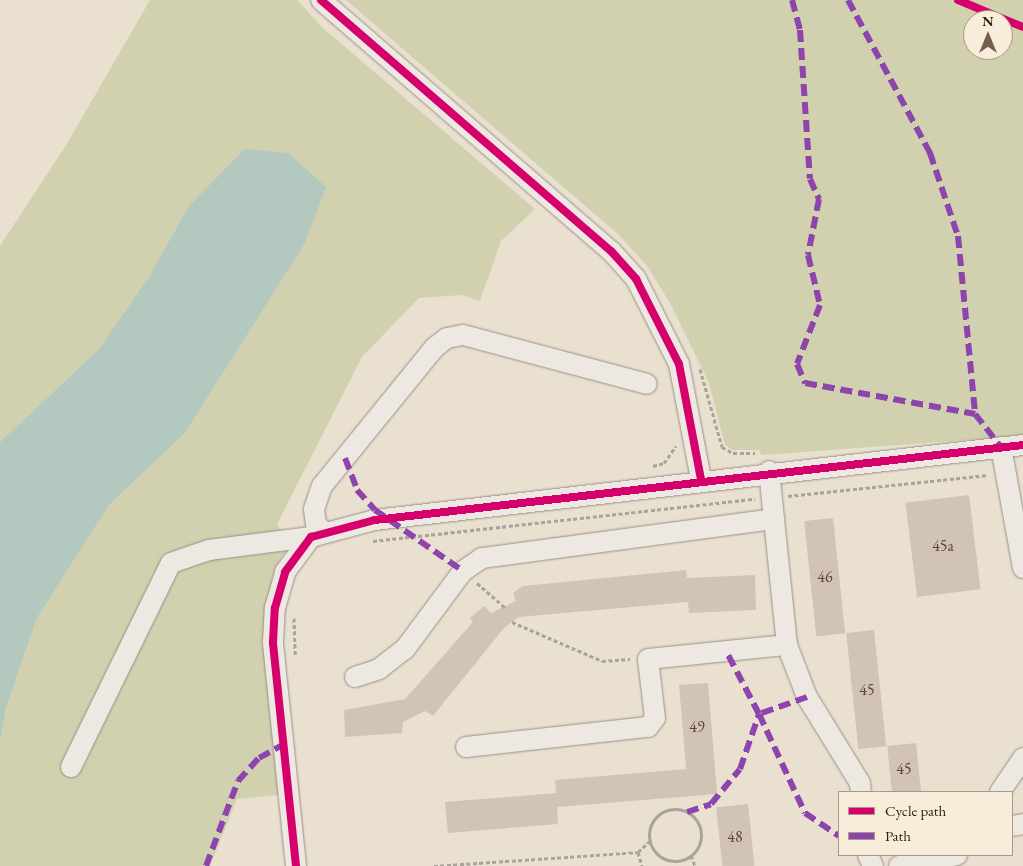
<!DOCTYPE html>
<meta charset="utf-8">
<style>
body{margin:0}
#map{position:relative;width:1023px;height:866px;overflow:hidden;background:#eae0d0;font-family:"EB Garamond",serif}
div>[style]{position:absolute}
.green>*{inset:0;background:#d1d0af}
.water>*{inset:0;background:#b3c8be}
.building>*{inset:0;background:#d2c3b7;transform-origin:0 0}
.path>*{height:3px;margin-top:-1.5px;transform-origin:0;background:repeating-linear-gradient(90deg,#a9a39b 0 4px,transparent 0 6.5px)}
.path>.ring{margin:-1.5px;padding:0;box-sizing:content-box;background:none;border:3px solid #a9a39b;border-radius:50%}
.roads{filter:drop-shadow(0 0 1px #999085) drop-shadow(0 0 1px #999085)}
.minor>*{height:20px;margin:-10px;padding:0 10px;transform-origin:10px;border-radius:10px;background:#ede8e1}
.quiet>*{height:6px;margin-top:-3px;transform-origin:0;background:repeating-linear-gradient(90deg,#8e44ad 0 12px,transparent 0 18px)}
.cycleway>*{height:8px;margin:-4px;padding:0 4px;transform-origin:4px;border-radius:4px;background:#d6006c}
span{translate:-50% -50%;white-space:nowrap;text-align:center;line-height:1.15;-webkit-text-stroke:4px #f8edda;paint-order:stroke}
.number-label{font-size:16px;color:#5c4434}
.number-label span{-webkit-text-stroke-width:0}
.legend{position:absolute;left:838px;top:791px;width:175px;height:65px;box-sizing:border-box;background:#f8edda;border:1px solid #aa9886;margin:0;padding:6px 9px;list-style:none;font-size:15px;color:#351909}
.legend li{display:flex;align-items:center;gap:10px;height:25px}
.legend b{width:25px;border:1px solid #aa9886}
.north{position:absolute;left:963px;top:10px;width:50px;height:50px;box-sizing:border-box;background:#f8edda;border:1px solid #aa9886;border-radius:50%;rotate:0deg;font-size:14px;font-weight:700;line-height:20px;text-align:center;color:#351909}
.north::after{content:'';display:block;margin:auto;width:18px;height:22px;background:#745f4f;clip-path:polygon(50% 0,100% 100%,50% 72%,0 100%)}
</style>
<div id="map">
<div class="green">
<div style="clip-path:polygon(150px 0,297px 0,323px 28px,535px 209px,501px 241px,480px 301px,462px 295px,419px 298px,362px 357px,277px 524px,289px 546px,274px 570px,264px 640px,279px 795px,237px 799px,210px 866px,0 866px,0 741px,6px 708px,37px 618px,109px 505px,185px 433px,304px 245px,209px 187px,188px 207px,150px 275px,99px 349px,0 442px,0 246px,68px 142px)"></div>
<div style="clip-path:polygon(evenodd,346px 0,1023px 0,1023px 436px,761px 455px,760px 450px,733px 450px,725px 445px,709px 383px,671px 305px,648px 267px,619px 235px,346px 0,973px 20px,1003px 20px,1003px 50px,973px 50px,973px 20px)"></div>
</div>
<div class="water">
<div style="clip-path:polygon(245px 149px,288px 153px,326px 187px,304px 245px,185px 433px,109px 505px,37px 618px,6px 708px,0 741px,0 442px,99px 349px,150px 275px,188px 207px)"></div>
</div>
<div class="building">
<div style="left:969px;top:495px;width:95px;height:64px;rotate:83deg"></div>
<div style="left:833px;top:518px;width:116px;height:29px;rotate:84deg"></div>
<div style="clip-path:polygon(686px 570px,687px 578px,755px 575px,756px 610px,689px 613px,688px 602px,519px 617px,504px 628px,433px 716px,425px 711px,403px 722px,402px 733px,345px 737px,344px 710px,405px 699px,473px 622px,470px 618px,484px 606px,491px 613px,516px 601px,513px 593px,523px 586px)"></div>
<div style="left:874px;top:630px;width:117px;height:28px;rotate:84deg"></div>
<div style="clip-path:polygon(708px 683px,717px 794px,557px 807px,558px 824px,448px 833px,445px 802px,556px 793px,555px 780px,686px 769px,679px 685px)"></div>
<div style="left:916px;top:743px;width:49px;height:29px;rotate:84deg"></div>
<div style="left:748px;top:804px;width:62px;height:32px;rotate:84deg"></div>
</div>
<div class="path">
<div style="left:700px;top:369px;width:81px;rotate:74.2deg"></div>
<div style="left:722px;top:447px;width:13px;rotate:29deg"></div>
<div style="left:733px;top:453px;width:22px"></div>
<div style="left:653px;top:466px;width:11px;rotate:-15deg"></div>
<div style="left:664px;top:463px;width:21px;rotate:-55deg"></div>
<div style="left:788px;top:496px;width:201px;rotate:-6deg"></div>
<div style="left:373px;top:541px;width:384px;rotate:-6.3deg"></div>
<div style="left:477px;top:583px;width:37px;rotate:41deg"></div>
<div style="left:294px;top:618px;width:38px;rotate:88deg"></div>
<div style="left:512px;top:622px;width:98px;rotate:23.4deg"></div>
<div style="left:602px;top:661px;width:28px;rotate:-4deg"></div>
<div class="ring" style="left:649px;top:809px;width:49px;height:49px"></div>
<div style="left:638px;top:852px;width:15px;rotate:74deg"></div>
<div style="left:691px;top:855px;width:12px;rotate:70deg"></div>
<div style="left:434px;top:866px;width:204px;rotate:-3.9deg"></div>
<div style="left:638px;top:852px;width:16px;rotate:-43deg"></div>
</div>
<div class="roads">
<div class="minor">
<div style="left:321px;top:0;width:384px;rotate:40.9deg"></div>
<div style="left:611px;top:251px;width:38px;rotate:48deg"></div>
<div style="left:636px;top:279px;width:95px;rotate:63.2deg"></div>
<div style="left:679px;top:364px;width:117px;rotate:79.2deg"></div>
<div style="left:1001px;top:447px;width:123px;rotate:79.7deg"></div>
<div style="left:324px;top:532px;width:11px;rotate:-135deg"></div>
<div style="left:316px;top:524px;width:15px;rotate:-98deg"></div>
<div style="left:314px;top:509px;width:24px;rotate:-71deg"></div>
<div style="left:322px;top:486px;width:178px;rotate:-50.9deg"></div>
<div style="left:434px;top:348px;width:16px;rotate:-38deg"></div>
<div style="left:447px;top:338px;width:16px;rotate:-11deg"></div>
<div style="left:463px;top:335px;width:190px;rotate:14.9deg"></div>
<div style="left:787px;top:645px;width:56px;rotate:69deg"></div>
<div style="left:807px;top:697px;width:101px;rotate:58.4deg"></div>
<div style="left:860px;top:783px;width:9px;rotate:84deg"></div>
<div style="left:355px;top:677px;width:25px;rotate:-18deg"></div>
<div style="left:379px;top:669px;width:33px;rotate:-38deg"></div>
<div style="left:405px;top:649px;width:97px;rotate:-53.4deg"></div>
<div style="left:463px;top:571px;width:23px;rotate:-34deg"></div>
<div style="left:482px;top:558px;width:295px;rotate:-7.6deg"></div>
<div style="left:466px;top:747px;width:183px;rotate:-6.3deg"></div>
<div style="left:648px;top:727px;width:11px;rotate:-52deg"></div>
<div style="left:655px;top:718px;width:59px;rotate:-96.8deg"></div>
<div style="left:648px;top:659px;width:140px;rotate:-5.8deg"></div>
<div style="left:787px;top:645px;width:175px;rotate:-95.9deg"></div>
<div style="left:71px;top:767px;width:227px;rotate:-63.9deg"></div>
<div style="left:171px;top:563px;width:40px;rotate:-18.9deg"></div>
<div style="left:209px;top:550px;width:103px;rotate:-7.3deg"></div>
<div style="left:1000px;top:792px;width:41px;rotate:-55.9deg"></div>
<div style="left:1012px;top:826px;width:11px;rotate:-10deg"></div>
<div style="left:868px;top:855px;width:12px;rotate:66deg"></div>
<div style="left:296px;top:866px;width:225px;rotate:-95.9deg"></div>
<div style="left:273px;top:642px;width:34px;rotate:-87deg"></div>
<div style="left:275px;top:608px;width:37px;rotate:-74deg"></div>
<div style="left:285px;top:572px;width:44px;rotate:-53.4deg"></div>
<div style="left:311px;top:537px;width:66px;rotate:-14.9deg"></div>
<div style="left:375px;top:520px;width:652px;rotate:-6.6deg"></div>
<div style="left:899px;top:866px;width:59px;rotate:-10.7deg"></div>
</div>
</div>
<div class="quiet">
<div style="left:792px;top:0;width:31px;rotate:75deg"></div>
<div style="left:800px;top:30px;width:149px;rotate:86.2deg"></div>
<div style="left:810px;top:179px;width:22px;rotate:66deg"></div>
<div style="left:819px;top:199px;width:57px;rotate:101.1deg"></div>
<div style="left:808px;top:255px;width:51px;rotate:76.5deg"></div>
<div style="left:820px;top:305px;width:63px;rotate:111.3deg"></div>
<div style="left:797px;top:364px;width:21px;rotate:67deg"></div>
<div style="left:805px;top:383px;width:173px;rotate:10.3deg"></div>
<div style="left:975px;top:414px;width:42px;rotate:51.8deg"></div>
<div style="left:848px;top:0;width:174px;rotate:61.8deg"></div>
<div style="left:930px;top:153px;width:88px;rotate:71.4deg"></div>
<div style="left:958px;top:236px;width:179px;rotate:84.5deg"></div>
<div style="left:345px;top:458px;width:34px;rotate:69deg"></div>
<div style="left:357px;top:490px;width:27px;rotate:48deg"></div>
<div style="left:375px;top:510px;width:107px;rotate:34.7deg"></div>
<div style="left:807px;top:697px;width:51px;rotate:160.5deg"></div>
<div style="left:759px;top:714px;width:109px;rotate:65.1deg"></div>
<div style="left:805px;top:813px;width:41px;rotate:34.1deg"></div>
<div style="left:687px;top:812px;width:25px;rotate:-18deg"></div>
<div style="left:711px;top:804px;width:45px;rotate:-50.4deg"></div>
<div style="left:740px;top:769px;width:58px;rotate:-70.9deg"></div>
<div style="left:759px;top:714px;width:71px;rotate:-117.6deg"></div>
<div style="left:206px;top:866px;width:91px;rotate:-69.4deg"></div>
<div style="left:238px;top:781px;width:31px;rotate:-48deg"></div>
<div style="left:259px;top:758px;width:25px;rotate:-29deg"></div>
</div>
<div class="cycleway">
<div style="left:321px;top:0;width:384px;rotate:40.9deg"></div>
<div style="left:611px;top:251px;width:38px;rotate:48deg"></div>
<div style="left:636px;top:279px;width:95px;rotate:63.2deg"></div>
<div style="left:679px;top:364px;width:117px;rotate:79.2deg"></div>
<div style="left:958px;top:0;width:70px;rotate:22.6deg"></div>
<div style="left:296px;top:866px;width:225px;rotate:-95.9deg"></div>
<div style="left:273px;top:642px;width:34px;rotate:-87deg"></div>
<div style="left:275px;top:608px;width:37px;rotate:-74deg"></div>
<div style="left:285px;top:572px;width:44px;rotate:-53.4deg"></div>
<div style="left:311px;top:537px;width:66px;rotate:-14.9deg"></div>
<div style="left:375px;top:520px;width:652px;rotate:-6.6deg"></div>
</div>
<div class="number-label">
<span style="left:943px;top:546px">45а</span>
<span style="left:825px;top:577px">46</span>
<span style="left:867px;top:690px">45</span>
<span style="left:697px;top:727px">49</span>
<span style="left:904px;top:769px">45</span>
<span style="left:735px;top:837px">48</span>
</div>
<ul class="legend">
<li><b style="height:6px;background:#d6006c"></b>Cycle path</li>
<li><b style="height:6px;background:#8e44ad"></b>Path</li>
</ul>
<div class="north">N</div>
</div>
